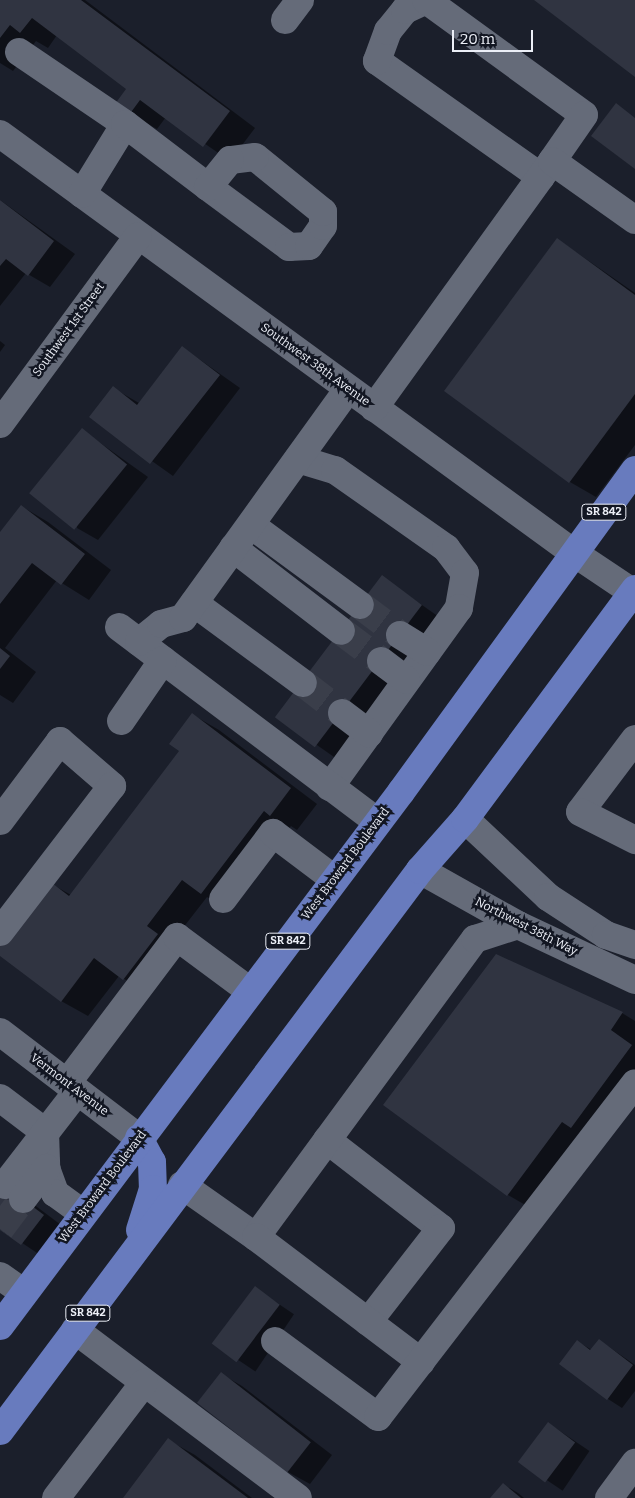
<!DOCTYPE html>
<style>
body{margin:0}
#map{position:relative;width:635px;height:1498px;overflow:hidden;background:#1b1f2b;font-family:Bitter,serif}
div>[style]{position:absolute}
.shadow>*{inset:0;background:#0007;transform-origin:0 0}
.building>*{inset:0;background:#303441;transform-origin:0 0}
.minor-tunnel>*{height:28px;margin-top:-14px;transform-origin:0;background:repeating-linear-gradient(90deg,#3a3e4a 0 28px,transparent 0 42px)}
.minor>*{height:28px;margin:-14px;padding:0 14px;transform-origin:14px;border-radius:14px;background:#656b79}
.major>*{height:28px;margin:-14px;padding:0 14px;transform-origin:14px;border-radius:14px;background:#687bbe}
span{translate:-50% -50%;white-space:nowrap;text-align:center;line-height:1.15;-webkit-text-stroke:5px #121622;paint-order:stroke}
.shield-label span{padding:1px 4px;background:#121622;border:1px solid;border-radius:4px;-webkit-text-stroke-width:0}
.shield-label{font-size:11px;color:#eceff7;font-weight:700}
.street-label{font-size:12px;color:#eceff7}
.scale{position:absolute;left:452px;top:30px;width:81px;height:22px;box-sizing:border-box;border:2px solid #eceff7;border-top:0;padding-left:6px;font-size:15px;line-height:18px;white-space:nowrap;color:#eceff7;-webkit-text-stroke:4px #121622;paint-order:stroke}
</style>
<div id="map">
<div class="shadow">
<div style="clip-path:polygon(0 0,85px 0,255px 128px,230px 161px,166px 117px,157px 129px,130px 114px,128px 88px,57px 35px,48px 48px,36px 41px,13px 71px,0 63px)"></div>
<div style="clip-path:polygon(0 200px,75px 254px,50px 287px,26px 273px,0 306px)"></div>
<div style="clip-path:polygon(557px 239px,635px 293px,635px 445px,596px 497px,570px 482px,446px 391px)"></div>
<div style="clip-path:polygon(0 341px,5px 345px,0 352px)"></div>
<div style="clip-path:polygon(182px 347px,240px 388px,173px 476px,90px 417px,113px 388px,139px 403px)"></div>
<div style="clip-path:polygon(82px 430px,148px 477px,98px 540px,77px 528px)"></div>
<div style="clip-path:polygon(21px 506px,48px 522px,111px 570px,89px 600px,57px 580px,5px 648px,36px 672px,13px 703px,0 695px,0 534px)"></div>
<div style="left:382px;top:577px;width:74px;height:175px;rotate:35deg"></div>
<div style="clip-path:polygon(193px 715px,219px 730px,317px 804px,297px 830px,291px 826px,228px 909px,207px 897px,172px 942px,150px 994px,119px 976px,88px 1016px,61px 1001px,0 954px,48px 882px,71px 895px,181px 751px)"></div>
<div style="clip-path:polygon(622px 1013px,635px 1021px,635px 1092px,534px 1210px,508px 1195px,385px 1104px)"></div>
<div style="clip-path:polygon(0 1179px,65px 1228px,43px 1257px,0 1228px)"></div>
<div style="left:255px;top:1288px;width:47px;height:69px;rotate:34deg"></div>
<div style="clip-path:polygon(599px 1340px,635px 1365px,635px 1391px,622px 1408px,608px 1399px,578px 1342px,592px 1350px)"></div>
<div style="clip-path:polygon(221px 1374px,242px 1386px,332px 1455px,310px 1484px,288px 1472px)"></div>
<div style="left:548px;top:1423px;width:50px;height:48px;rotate:34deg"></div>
<div style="clip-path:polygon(168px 1440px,195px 1455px,252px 1498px,125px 1498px)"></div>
<div style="clip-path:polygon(503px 1484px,518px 1493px,524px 1498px,491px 1498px)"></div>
</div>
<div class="building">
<div style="clip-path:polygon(0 0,81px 0,230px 111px,203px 147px,140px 100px,129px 115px,115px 104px,126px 89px,32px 18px,20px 33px,10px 25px,0 38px)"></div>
<div style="clip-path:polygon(534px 0,635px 0,635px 77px)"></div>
<div style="clip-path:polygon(616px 103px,635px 118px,635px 169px,591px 136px)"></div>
<div style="clip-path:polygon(0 200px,54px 241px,28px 276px,6px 259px,0 266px)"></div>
<div style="clip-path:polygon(557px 238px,635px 295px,635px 394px,569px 483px,444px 391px)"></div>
<div style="clip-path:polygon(182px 346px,220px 375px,150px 464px,89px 417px,113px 386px,137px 405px)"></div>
<div style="left:82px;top:428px;width:58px;height:84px;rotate:39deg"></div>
<div style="clip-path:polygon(21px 505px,85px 554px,61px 585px,32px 563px,0 604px,0 532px)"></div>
<div style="left:382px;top:575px;width:50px;height:178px;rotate:37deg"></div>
<div style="clip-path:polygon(0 648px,10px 656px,0 669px)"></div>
<div style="clip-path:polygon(192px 713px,291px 788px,270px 816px,264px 811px,201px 894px,182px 880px,147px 926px,158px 934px,123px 980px,94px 958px,61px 1002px,0 956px,0 942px,48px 880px,69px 896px,179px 751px,169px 744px)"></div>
<div style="clip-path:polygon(496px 954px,623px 1012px,611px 1030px,632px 1045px,571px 1128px,562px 1122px,507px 1196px,383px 1105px)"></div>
<div style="clip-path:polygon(0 1182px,44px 1215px,21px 1245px,0 1230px)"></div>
<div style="left:255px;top:1286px;width:31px;height:72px;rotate:37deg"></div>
<div style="clip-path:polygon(599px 1339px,633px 1365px,607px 1400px,559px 1364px,577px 1340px,590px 1350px)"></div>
<div style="left:221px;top:1372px;width:114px;height:39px;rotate:38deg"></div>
<div style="left:548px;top:1422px;width:34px;height:50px;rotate:37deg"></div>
<div style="clip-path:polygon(168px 1438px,248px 1498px,123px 1498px)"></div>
<div style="clip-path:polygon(503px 1483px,521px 1498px,490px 1498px)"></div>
</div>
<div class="minor-tunnel">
<div style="left:360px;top:605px;width:50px;rotate:36.9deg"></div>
<div style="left:341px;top:631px;width:50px;rotate:36.9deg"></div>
<div style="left:303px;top:683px;width:49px;rotate:37.6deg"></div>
<div style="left:0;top:1229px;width:38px;rotate:-53deg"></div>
</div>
<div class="minor">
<div style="left:285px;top:20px;width:25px;rotate:-53deg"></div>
<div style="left:19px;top:52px;width:128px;rotate:34.2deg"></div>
<div style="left:0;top:134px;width:711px;rotate:36.13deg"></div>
<div style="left:574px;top:553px;width:73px;rotate:33.9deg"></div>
<div style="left:541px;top:177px;width:201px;rotate:-144.7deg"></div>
<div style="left:377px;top:61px;width:32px;rotate:-70deg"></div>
<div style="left:388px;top:31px;width:27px;rotate:-51deg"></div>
<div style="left:405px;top:10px;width:23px;rotate:-25deg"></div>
<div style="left:426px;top:0;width:195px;rotate:36deg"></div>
<div style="left:584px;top:115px;width:56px;rotate:124.8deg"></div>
<div style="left:82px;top:194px;width:82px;rotate:-58.4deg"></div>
<div style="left:125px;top:124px;width:104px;rotate:37.2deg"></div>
<div style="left:208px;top:187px;width:101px;rotate:36.5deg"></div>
<div style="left:289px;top:247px;width:20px;rotate:-3deg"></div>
<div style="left:309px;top:246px;width:24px;rotate:-55deg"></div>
<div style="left:323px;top:226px;width:14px;rotate:-90deg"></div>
<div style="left:323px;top:212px;width:87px;rotate:-141deg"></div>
<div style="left:255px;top:157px;width:25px;rotate:173deg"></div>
<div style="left:230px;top:160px;width:35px;rotate:129deg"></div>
<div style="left:374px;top:408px;width:304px;rotate:-54.2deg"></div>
<div style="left:552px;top:161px;width:102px;rotate:35.4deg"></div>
<div style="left:0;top:424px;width:233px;rotate:-53.7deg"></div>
<div style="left:298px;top:459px;width:39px;rotate:17deg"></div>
<div style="left:335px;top:470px;width:136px;rotate:35.1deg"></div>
<div style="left:446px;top:548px;width:31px;rotate:53deg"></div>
<div style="left:465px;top:573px;width:36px;rotate:100deg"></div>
<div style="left:459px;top:608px;width:221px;rotate:125.8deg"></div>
<div style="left:251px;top:525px;width:135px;rotate:36.3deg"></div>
<div style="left:233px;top:548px;width:136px;rotate:37.5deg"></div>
<div style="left:194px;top:603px;width:135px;rotate:36.3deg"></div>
<div style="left:119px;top:627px;width:324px;rotate:37deg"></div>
<div style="left:400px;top:635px;width:32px;rotate:32deg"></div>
<div style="left:139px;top:642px;width:28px;rotate:-39deg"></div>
<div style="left:161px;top:624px;width:23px;rotate:-15deg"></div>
<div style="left:183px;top:618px;width:282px;rotate:-54.2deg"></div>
<div style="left:381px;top:661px;width:31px;rotate:37deg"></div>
<div style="left:342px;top:713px;width:34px;rotate:37deg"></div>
<div style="left:121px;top:721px;width:74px;rotate:-55.5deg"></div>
<div style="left:635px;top:739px;width:91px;rotate:127deg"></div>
<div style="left:580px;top:812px;width:62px;rotate:27deg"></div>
<div style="left:465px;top:819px;width:114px;rotate:43.2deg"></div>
<div style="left:548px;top:897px;width:69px;rotate:33.2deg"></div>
<div style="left:606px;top:935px;width:31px;rotate:19deg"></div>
<div style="left:0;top:821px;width:100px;rotate:-53.1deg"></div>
<div style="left:60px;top:741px;width:69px;rotate:40.9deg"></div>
<div style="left:112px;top:786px;width:184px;rotate:127.5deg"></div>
<div style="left:420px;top:870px;width:112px;rotate:29.3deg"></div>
<div style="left:518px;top:925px;width:129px;rotate:25.2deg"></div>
<div style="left:223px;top:899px;width:83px;rotate:-52.9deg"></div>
<div style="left:273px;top:833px;width:76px;rotate:37deg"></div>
<div style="left:0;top:1032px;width:175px;rotate:37.3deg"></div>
<div style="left:67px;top:1083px;width:183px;rotate:-53deg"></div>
<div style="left:177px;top:937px;width:91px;rotate:36.5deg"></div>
<div style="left:0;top:1098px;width:56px;rotate:37.1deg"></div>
<div style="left:45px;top:1132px;width:36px;rotate:88deg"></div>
<div style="left:46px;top:1168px;width:27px;rotate:70deg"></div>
<div style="left:55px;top:1193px;width:34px;rotate:36deg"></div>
<div style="left:327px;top:1140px;width:144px;rotate:37.7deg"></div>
<div style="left:441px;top:1228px;width:119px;rotate:127.8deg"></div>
<div style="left:5px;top:1185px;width:118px;rotate:-52.3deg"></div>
<div style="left:182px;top:1185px;width:90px;rotate:35.1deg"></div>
<div style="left:256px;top:1237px;width:370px;rotate:-53.7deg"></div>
<div style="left:475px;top:939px;width:45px;rotate:-18deg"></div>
<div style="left:23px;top:1199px;width:39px;rotate:-53deg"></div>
<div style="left:256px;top:1237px;width:207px;rotate:37.1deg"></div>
<div style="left:0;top:1276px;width:29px;rotate:35deg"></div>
<div style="left:75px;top:1330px;width:279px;rotate:37deg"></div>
<div style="left:275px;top:1341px;width:128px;rotate:36.4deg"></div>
<div style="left:378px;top:1417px;width:421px;rotate:-52.4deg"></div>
<div style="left:56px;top:1498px;width:145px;rotate:-52.6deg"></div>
<div style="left:609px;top:1498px;width:44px;rotate:-53.4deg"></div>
</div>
<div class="major">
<div style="left:139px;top:1138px;width:27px;rotate:62deg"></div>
<div style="left:152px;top:1162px;width:27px;rotate:88deg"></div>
<div style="left:153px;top:1189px;width:43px;rotate:107.6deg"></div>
<div style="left:0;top:1326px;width:668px;rotate:-53.1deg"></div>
<div style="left:401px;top:792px;width:398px;rotate:-54deg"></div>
<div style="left:0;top:1431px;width:701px;rotate:-53.18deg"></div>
<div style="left:420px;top:870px;width:68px;rotate:-48.6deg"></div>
<div style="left:465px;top:819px;width:286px;rotate:-53.5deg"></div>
</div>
<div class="shield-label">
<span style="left:604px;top:512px">SR 842</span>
<span style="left:288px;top:941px">SR 842</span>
<span style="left:88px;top:1313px">SR 842</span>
</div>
<div class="street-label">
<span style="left:69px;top:330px;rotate:-54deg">Southwest 1st Street</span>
<span style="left:315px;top:365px;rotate:36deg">Southwest 38th Avenue</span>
<span style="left:346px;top:864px;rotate:-53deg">West Broward Boulevard</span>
<span style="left:526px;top:927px;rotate:27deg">Northwest 38th Way</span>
<span style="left:69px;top:1085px;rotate:37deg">Vermont Avenue</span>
<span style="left:103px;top:1187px;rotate:-53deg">West Broward Boulevard</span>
</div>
<div class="scale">20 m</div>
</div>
